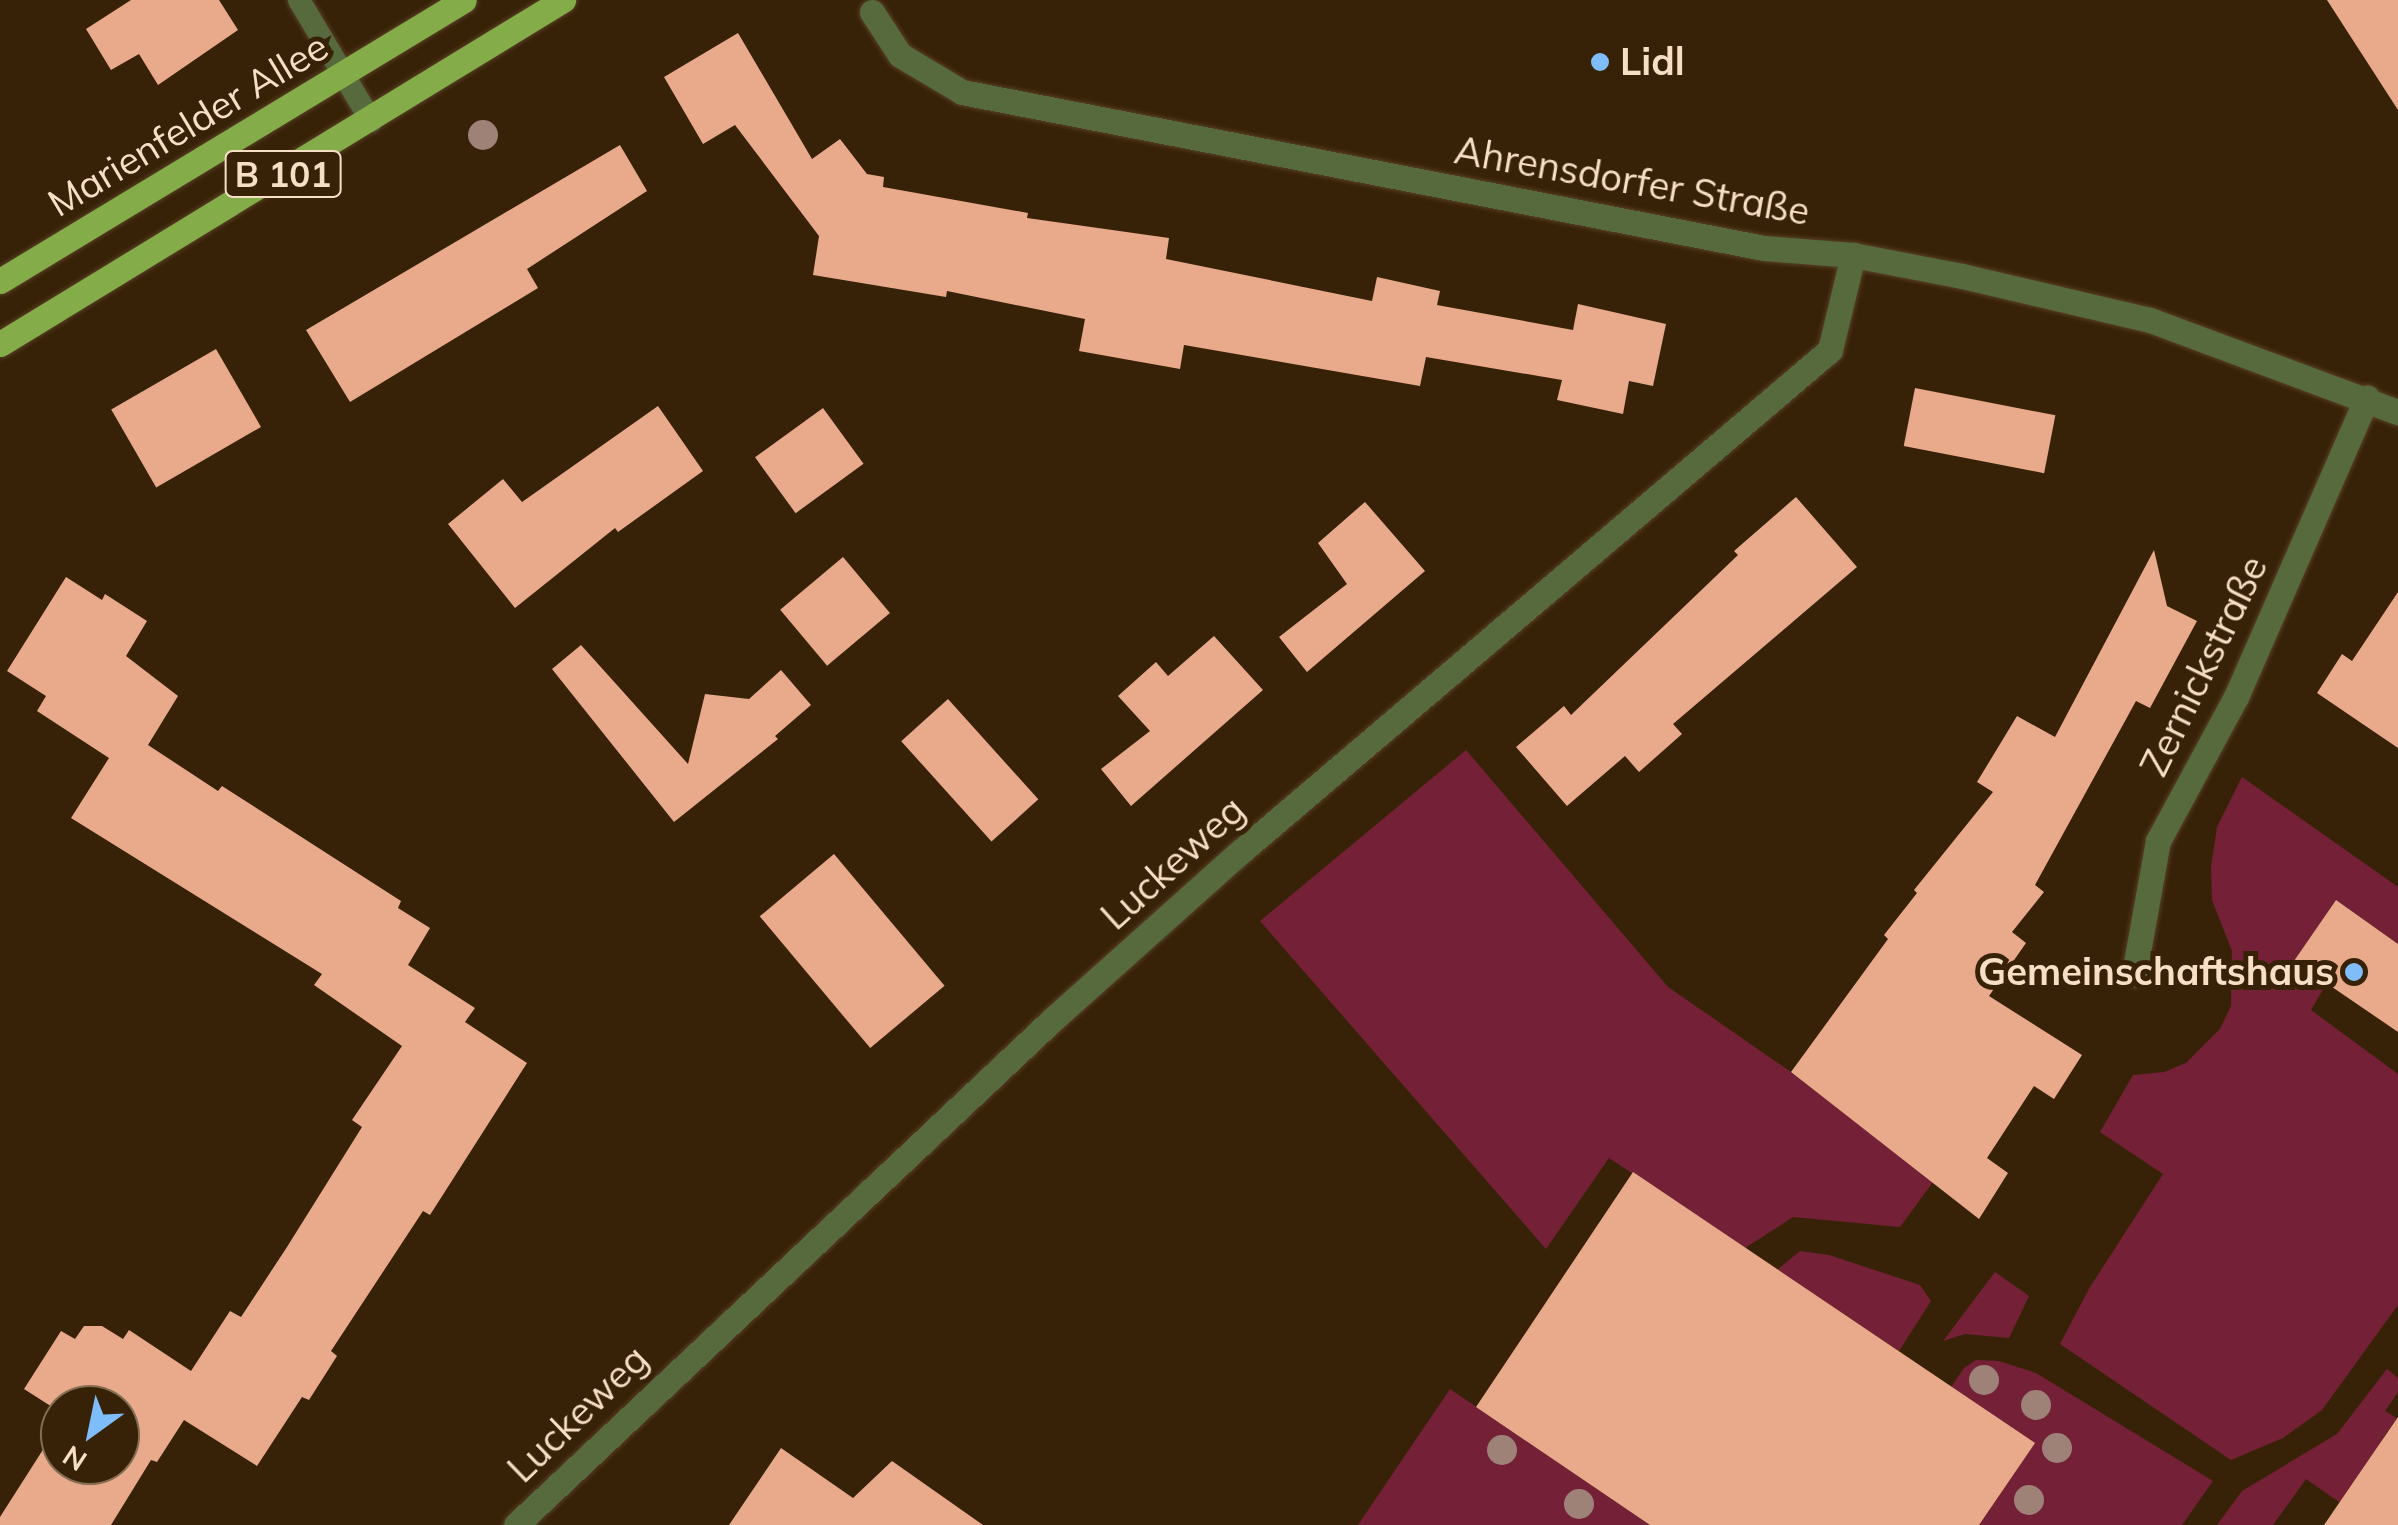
<!DOCTYPE html>
<meta charset="utf-8">
<style>
body{margin:0}
#map{position:relative;width:2398px;height:1525px;overflow:hidden;background:#382207;font-family:Mulish,sans-serif}
div>[style]{position:absolute}
.green>*{inset:0;background:#742138}
.building>*{inset:0;background:#e8aa8a;transform-origin:0 0}
.roads{filter:drop-shadow(0 0 2px #574026) drop-shadow(0 0 2px #574026)}
.lane>*{height:22px;margin:-11px;padding:0 11px;transform-origin:11px;border-radius:11px;background:#566a3d}
.street>*{height:25px;margin:-12.5px;padding:0 12.5px;transform-origin:12.5px;border-radius:12.5px;background:#566a3d}
.primary>*{height:25px;margin:-12.5px;padding:0 12.5px;transform-origin:12.5px;border-radius:12.5px;background:#84ad49}
.trees>*{width:30px;height:30px;margin:-15px;border-radius:50%;background:#9e8278}
.dots>*{width:28px;height:28px;translate:-50% -50%;box-sizing:border-box;border:5px solid #382207;border-radius:50%}
span{translate:-50% -50%;white-space:nowrap;text-align:center;line-height:1.15;-webkit-text-stroke:10px #382207;paint-order:stroke}
.shield-label span{padding:2px 8px;background:#382207;border:2px solid;border-radius:8px;-webkit-text-stroke-width:0}
.shield-label{font-size:35px;color:#f7dfc6;font-weight:700}
.poi-label{font-size:38px;color:#f7dfc6;font-weight:700}
.left{translate:0 -50%;text-align:left}
.right{translate:-100% -50%;text-align:right}
.street-label{font-size:38px;color:#f7dfc6}
.north{position:absolute;left:40px;top:1385px;width:100px;height:100px;box-sizing:border-box;background:#382207;border:2px solid #846e53;border-radius:50%;rotate:213deg;font-size:28px;font-weight:700;line-height:40px;text-align:center;color:#f7dfc6}
.north::after{content:'';display:block;margin:auto;width:35px;height:45px;background:#7ebdf9;clip-path:polygon(50% 0,100% 100%,50% 72%,0 100%)}
</style>
<div id="map">
<div class="green">
<div style="clip-path:polygon(1466px 750px,1668px 987px,1791px 1072px,1933px 1182px,1900px 1227px,1793px 1217px,1745px 1248px,1609px 1158px,1546px 1249px,1260px 921px)"></div>
<div style="clip-path:polygon(2242px 777px,2398px 887px,2398px 944px,2336px 900px,2295px 960px,2327px 983px,2311px 1010px,2398px 1074px,2398px 1305px,2322px 1410px,2283px 1438px,2231px 1460px,2060px 1344px,2090px 1287px,2163px 1174px,2100px 1132px,2133px 1075px,2164px 1072px,2186px 1063px,2220px 1029px,2231px 1006px,2232px 951px,2212px 900px,2211px 867px,2217px 827px)"></div>
<div style="clip-path:polygon(1800px 1251px,1829px 1255px,1920px 1285px,1931px 1301px,1899px 1351px,1777px 1270px)"></div>
<div style="clip-path:polygon(1995px 1272px,2029px 1296px,2009px 1338px,1965px 1334px,1943px 1341px)"></div>
<div style="clip-path:polygon(1976px 1360px,1999px 1361px,2036px 1373px,2213px 1481px,2182px 1525px,1979px 1525px,1951px 1387px,1964px 1368px)"></div>
<div style="clip-path:polygon(2387px 1369px,2398px 1378px,2398px 1392px,2385px 1411px,2397px 1418px,2383px 1438px,2352px 1511px,2306px 1479px,2273px 1525px,2217px 1525px,2242px 1491px,2337px 1434px)"></div>
<div style="clip-path:polygon(1450px 1389px,1650px 1525px,1358px 1525px)"></div>
</div>
<div class="building">
<div style="clip-path:polygon(131px 0,219px 0,238px 30px,158px 85px,139px 54px,111px 70px,86px 29px)"></div>
<div style="clip-path:polygon(2327px 0,2398px 0,2398px 110px)"></div>
<div style="clip-path:polygon(738px 33px,812px 159px,840px 139px,867px 174px,884px 177px,883px 187px,1028px 213px,1027px 218px,1169px 238px,1166px 259px,1372px 301px,1377px 277px,1440px 291px,1437px 305px,1573px 330px,1578px 304px,1666px 324px,1653px 386px,1629px 381px,1623px 414px,1557px 400px,1562px 380px,1426px 357px,1420px 386px,1184px 345px,1180px 369px,1079px 351px,1085px 319px,947px 291px,946px 297px,813px 275px,819px 236px,735px 125px,703px 144px,664px 77px)"></div>
<div style="clip-path:polygon(620px 145px,647px 191px,527px 269px,538px 288px,350px 402px,306px 330px)"></div>
<div style="left:216px;top:349px;width:90px;height:121px;rotate:60deg"></div>
<div style="left:1915px;top:388px;width:143px;height:59px;rotate:11deg"></div>
<div style="clip-path:polygon(658px 406px,703px 471px,618px 532px,615px 528px,515px 608px,448px 524px,503px 479px,522px 502px)"></div>
<div style="left:823px;top:408px;width:69px;height:84px;rotate:54deg"></div>
<div style="clip-path:polygon(1796px 497px,1857px 567px,1673px 724px,1682px 734px,1639px 772px,1625px 756px,1567px 806px,1516px 747px,1564px 706px,1571px 715px,1738px 555px,1734px 551px)"></div>
<div style="clip-path:polygon(1365px 502px,1425px 571px,1307px 672px,1279px 637px,1347px 584px,1318px 543px)"></div>
<div style="clip-path:polygon(2154px 550px,2167px 606px,2197px 621px,2150px 708px,2136px 701px,2035px 885px,2044px 892px,2012px 932px,2026px 943px,1989px 996px,2082px 1055px,2054px 1099px,2034px 1086px,1987px 1158px,2008px 1173px,1979px 1219px,1791px 1072px,1888px 939px,1884px 935px,1917px 893px,1914px 890px,1993px 792px,1977px 782px,2017px 716px,2055px 737px)"></div>
<div style="left:843px;top:557px;width:73px;height:82px;rotate:50deg"></div>
<div style="clip-path:polygon(66px 577px,102px 600px,105px 594px,147px 621px,126px 656px,178px 696px,148px 745px,218px 791px,222px 786px,401px 901px,398px 908px,430px 928px,408px 965px,475px 1008px,465px 1022px,527px 1063px,430px 1215px,423px 1211px,331px 1351px,337px 1356px,309px 1400px,302px 1397px,257px 1466px,184px 1420px,157px 1462px,151px 1460px,111px 1525px,0 1525px,0 1517px,60px 1423px,60px 1465px,120px 1465px,120px 1405px,60px 1405px,60px 1412px,24px 1389px,61px 1331px,75px 1339px,84px 1326px,102px 1326px,123px 1339px,129px 1330px,191px 1371px,230px 1311px,241px 1317px,287px 1247px,362px 1127px,352px 1120px,402px 1046px,314px 985px,322px 974px,71px 818px,109px 758px,37px 711px,46px 696px,7px 671px)"></div>
<div style="clip-path:polygon(2398px 592px,2398px 748px,2317px 693px,2342px 654px,2352px 661px)"></div>
<div style="clip-path:polygon(1214px 636px,1263px 690px,1131px 806px,1101px 769px,1150px 731px,1118px 696px,1156px 662px,1168px 676px)"></div>
<div style="clip-path:polygon(581px 645px,688px 764px,705px 694px,749px 699px,781px 670px,811px 705px,775px 736px,778px 739px,674px 822px,552px 669px)"></div>
<div style="left:948px;top:699px;width:135px;height:63px;rotate:48deg"></div>
<div style="left:834px;top:854px;width:172px;height:97px;rotate:50deg"></div>
<div style="clip-path:polygon(2336px 900px,2398px 944px,2398px 1032px,2294px 961px)"></div>
<div style="clip-path:polygon(1633px 1172px,2035px 1443px,1979px 1525px,1650px 1525px,1476px 1407px)"></div>
<div style="clip-path:polygon(2398px 1417px,2398px 1525px,2324px 1525px)"></div>
<div style="clip-path:polygon(781px 1448px,853px 1498px,892px 1461px,983px 1525px,729px 1525px)"></div>
</div>
<div class="roads">
<div class="lane">
<div style="left:299px;top:0;width:141px;rotate:59.2deg"></div>
</div>
<div class="street">
<div style="left:872px;top:12px;width:51px;rotate:56.9deg"></div>
<div style="left:900px;top:55px;width:72px;rotate:30.8deg"></div>
<div style="left:962px;top:92px;width:817px;rotate:11.01deg"></div>
<div style="left:1764px;top:248px;width:89px;rotate:4.5deg"></div>
<div style="left:1853px;top:255px;width:111px;rotate:10.9deg"></div>
<div style="left:1962px;top:276px;width:193px;rotate:13.2deg"></div>
<div style="left:2150px;top:320px;width:265px;rotate:20.4deg"></div>
<div style="left:2134px;top:974px;width:135px;rotate:-79.8deg"></div>
<div style="left:2158px;top:841px;width:164px;rotate:-61.6deg"></div>
<div style="left:2236px;top:697px;width:327px;rotate:-66.4deg"></div>
<div style="left:516px;top:1525px;width:736px;rotate:-43.29deg"></div>
<div style="left:1052px;top:1020px;width:251px;rotate:-41.8deg"></div>
<div style="left:1239px;top:853px;width:776px;rotate:-40.4deg"></div>
<div style="left:1830px;top:350px;width:98px;rotate:-76.4deg"></div>
</div>
<div class="primary">
<div style="left:0;top:281px;width:542px;rotate:-31.2deg"></div>
<div style="left:0;top:344px;width:660px;rotate:-31.43deg"></div>
</div>
</div>
<div class="trees">
<div style="left:483px;top:135px"></div>
<div style="left:1984px;top:1380px"></div>
<div style="left:2036px;top:1405px"></div>
<div style="left:2057px;top:1448px"></div>
<div style="left:1502px;top:1450px"></div>
<div style="left:2029px;top:1500px"></div>
<div style="left:1579px;top:1504px"></div>
</div>
<div class="dots">
<div style="left:1600px;top:62px;background:#7ebdf9"></div>
<div style="left:2354px;top:972px;background:#7ebdf9"></div>
</div>
<div class="shield-label">
<span style="left:283px;top:174px">B 101</span>
</div>
<div class="poi-label">
<span class="left" style="left:1620px;top:62px">Lidl</span>
<span class="right" style="left:2334px;top:972px">Gemeinschaftshaus</span>
</div>
<div class="street-label">
<span style="left:188px;top:125px;rotate:-31deg">Marienfelder Allee</span>
<span style="left:1632px;top:181px;rotate:10deg">Ahrensdorfer Straße</span>
<span style="left:2204px;top:666px;rotate:-64deg">Zernickstraße</span>
<span style="left:1173px;top:863px;rotate:-42deg">Luckeweg</span>
<span style="left:578px;top:1414px;rotate:-44deg">Luckeweg</span>
</div>
<div class="north">N</div>
</div>
